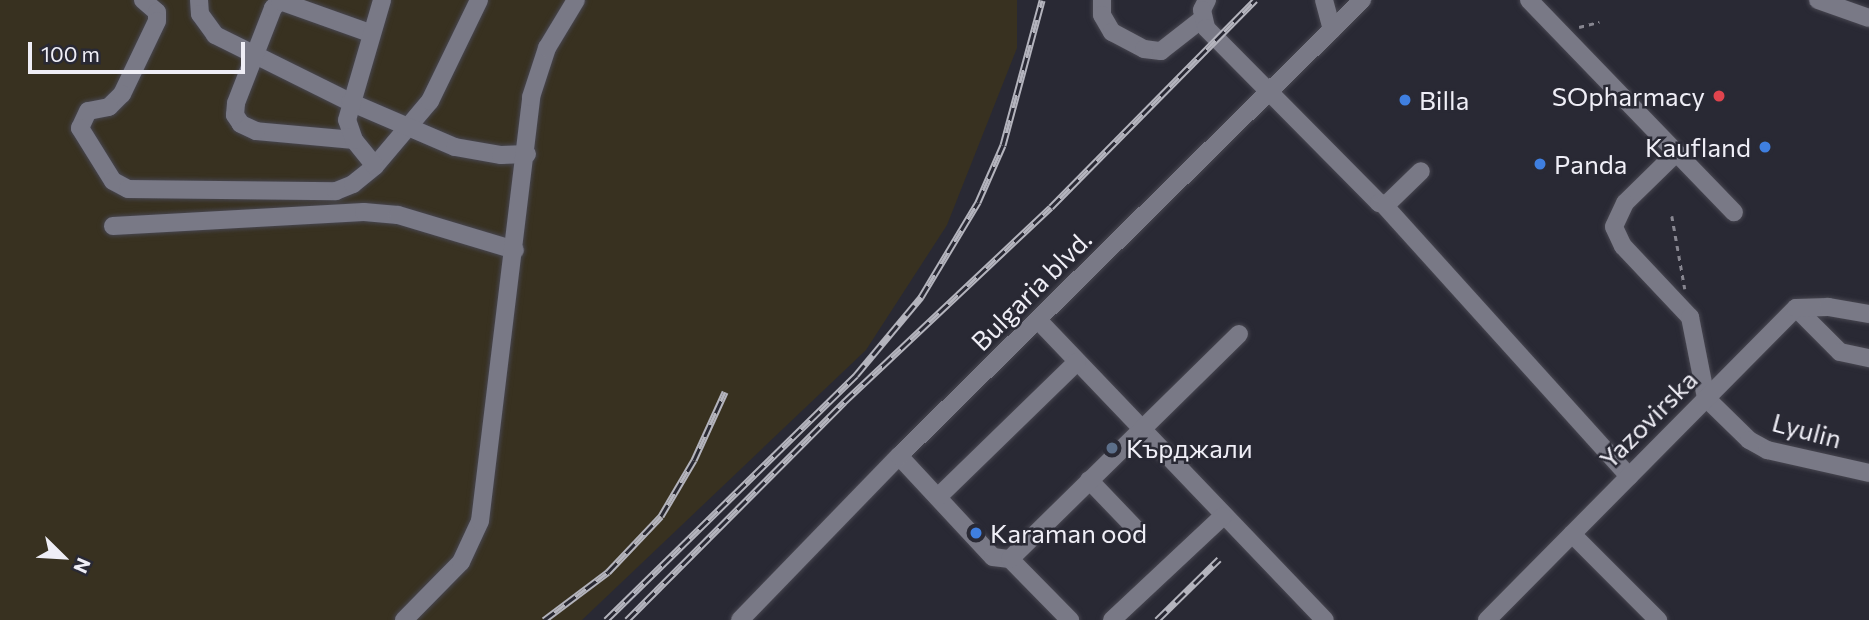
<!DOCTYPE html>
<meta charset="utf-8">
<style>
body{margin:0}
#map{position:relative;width:1869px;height:620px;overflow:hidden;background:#292934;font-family:Commissioner,sans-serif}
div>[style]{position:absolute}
.industrial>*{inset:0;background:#383120}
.path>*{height:2.5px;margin-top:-1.25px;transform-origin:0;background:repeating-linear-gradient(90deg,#878690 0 5px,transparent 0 10px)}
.roads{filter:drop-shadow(0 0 2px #474650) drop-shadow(0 0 2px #474650)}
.minor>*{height:18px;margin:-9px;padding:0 9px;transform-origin:9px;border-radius:9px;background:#797986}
.rail>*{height:7px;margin-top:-3.5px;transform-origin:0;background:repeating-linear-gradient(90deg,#292934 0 13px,#b4b4bd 0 26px);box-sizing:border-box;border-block:2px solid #b4b4bd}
.dots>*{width:19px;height:19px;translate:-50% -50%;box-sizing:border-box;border:4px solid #292934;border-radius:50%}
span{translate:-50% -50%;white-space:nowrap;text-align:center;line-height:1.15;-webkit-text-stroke:5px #292934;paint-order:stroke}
.poi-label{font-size:26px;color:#efeef6}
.right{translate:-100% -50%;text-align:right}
.left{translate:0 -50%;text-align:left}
.street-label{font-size:26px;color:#efeef6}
.north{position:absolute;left:28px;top:522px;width:70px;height:70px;-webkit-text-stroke:5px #292934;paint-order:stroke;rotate:114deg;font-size:19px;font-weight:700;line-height:28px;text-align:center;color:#efeef6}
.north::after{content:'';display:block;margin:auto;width:24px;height:32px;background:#efeef6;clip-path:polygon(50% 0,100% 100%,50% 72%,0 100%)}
.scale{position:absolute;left:28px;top:42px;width:217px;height:32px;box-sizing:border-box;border:4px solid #efeef6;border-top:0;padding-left:9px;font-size:21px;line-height:24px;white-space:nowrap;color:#efeef6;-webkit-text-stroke:5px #292934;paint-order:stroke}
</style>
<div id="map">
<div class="industrial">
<div style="clip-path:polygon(0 0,1017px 0,1017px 48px,947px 225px,866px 350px,582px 620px,0 620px)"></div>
</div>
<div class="path">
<div style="left:1579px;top:27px;width:21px;rotate:-14deg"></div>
<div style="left:1672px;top:216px;width:74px;rotate:79.9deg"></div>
</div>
<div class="roads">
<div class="minor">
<div style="left:143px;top:0;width:18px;rotate:41deg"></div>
<div style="left:157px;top:12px;width:9px;rotate:90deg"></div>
<div style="left:157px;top:21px;width:81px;rotate:115.6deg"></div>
<div style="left:122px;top:94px;width:18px;rotate:135deg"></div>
<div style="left:109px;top:107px;width:21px;rotate:169deg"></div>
<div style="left:88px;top:111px;width:19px;rotate:115deg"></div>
<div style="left:80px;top:128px;width:62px;rotate:58.1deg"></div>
<div style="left:113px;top:181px;width:17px;rotate:28deg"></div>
<div style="left:128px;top:189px;width:208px;rotate:0.6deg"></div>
<div style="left:336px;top:191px;width:18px;rotate:-22deg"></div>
<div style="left:353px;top:184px;width:28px;rotate:-39deg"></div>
<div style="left:375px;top:166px;width:85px;rotate:-49.8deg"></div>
<div style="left:430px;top:101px;width:112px;rotate:-64.1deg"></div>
<div style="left:199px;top:0;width:14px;rotate:86deg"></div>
<div style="left:200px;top:14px;width:26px;rotate:54deg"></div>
<div style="left:215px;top:35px;width:151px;rotate:26.4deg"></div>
<div style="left:350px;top:102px;width:114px;rotate:23.2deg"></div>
<div style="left:455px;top:147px;width:47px;rotate:9.9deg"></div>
<div style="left:501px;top:155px;width:26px;rotate:-2deg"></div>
<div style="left:1102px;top:0;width:15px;rotate:90deg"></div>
<div style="left:1102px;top:15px;width:20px;rotate:60deg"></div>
<div style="left:1112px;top:32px;width:36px;rotate:28deg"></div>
<div style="left:1144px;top:49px;width:17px;rotate:7deg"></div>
<div style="left:1161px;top:51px;width:52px;rotate:-38deg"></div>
<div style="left:1207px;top:0;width:11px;rotate:117deg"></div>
<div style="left:1202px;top:10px;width:18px;rotate:77deg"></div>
<div style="left:1206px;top:28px;width:246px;rotate:45.3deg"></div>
<div style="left:1379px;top:203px;width:8px;rotate:7deg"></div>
<div style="left:1387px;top:204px;width:47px;rotate:-44.1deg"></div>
<div style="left:1324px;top:0;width:31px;rotate:75deg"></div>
<div style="left:1529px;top:0;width:295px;rotate:46deg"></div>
<div style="left:1818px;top:0;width:54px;rotate:19.4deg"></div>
<div style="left:354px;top:140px;width:98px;rotate:-174.8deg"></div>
<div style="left:256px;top:131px;width:17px;rotate:-155deg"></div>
<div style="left:241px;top:124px;width:11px;rotate:-124deg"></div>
<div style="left:235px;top:115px;width:12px;rotate:-85deg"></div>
<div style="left:236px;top:103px;width:102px;rotate:-68.7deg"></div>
<div style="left:273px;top:8px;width:10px;rotate:-45deg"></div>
<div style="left:280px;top:1px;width:96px;rotate:19.6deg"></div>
<div style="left:1676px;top:153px;width:71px;rotate:135.6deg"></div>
<div style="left:1625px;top:203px;width:26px;rotate:115deg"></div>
<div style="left:1614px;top:227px;width:21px;rotate:65deg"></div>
<div style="left:1623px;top:246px;width:98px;rotate:46.7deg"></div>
<div style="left:1690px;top:317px;width:83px;rotate:78.8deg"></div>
<div style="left:1706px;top:398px;width:60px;rotate:44.3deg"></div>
<div style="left:1749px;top:440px;width:21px;rotate:29deg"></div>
<div style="left:1767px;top:450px;width:105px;rotate:12.7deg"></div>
<div style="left:375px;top:166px;width:33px;rotate:-129deg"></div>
<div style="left:354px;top:140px;width:21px;rotate:-109deg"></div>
<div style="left:347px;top:120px;width:125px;rotate:-73.7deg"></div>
<div style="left:1383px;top:204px;width:367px;rotate:47.9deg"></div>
<div style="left:113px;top:226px;width:251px;rotate:-3.2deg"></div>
<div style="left:364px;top:212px;width:34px;rotate:5deg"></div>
<div style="left:398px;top:215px;width:122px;rotate:16.7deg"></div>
<div style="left:1796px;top:308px;width:62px;rotate:45deg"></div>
<div style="left:1840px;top:352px;width:30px;rotate:12deg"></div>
<div style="left:1038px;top:320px;width:415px;rotate:46.3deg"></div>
<div style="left:899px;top:456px;width:138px;rotate:47.1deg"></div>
<div style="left:993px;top:557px;width:17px;rotate:7deg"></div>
<div style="left:1010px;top:559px;width:86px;rotate:45.5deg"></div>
<div style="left:1089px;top:480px;width:66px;rotate:46.2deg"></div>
<div style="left:938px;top:497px;width:194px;rotate:-44.2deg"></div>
<div style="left:1572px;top:534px;width:122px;rotate:45deg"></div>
<div style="left:1010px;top:559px;width:321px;rotate:-44.5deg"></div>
<div style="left:404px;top:620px;width:81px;rotate:-45.5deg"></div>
<div style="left:461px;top:562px;width:45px;rotate:-65.1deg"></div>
<div style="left:480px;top:521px;width:427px;rotate:-83.1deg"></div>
<div style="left:531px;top:97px;width:52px;rotate:-71.9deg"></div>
<div style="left:547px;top:48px;width:56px;rotate:-58.9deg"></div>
<div style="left:740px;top:620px;width:228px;rotate:-45.9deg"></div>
<div style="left:899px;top:456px;width:650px;rotate:-44.56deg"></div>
<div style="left:1112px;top:620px;width:152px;rotate:-43.1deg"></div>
<div style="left:1487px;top:620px;width:439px;rotate:-45.3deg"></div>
<div style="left:1796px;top:308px;width:32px;rotate:-2deg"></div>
<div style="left:1828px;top:307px;width:42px;rotate:9.7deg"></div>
</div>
</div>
<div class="rail">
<div style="left:544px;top:620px;width:80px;rotate:-36.9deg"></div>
<div style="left:608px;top:572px;width:77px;rotate:-46.6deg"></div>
<div style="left:661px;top:516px;width:65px;rotate:-59.5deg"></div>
<div style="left:694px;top:460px;width:75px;rotate:-65.5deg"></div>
<div style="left:606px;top:620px;width:350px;rotate:-44.4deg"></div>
<div style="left:856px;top:375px;width:102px;rotate:-50.2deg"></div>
<div style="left:921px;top:297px;width:111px;rotate:-59deg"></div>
<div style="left:978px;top:202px;width:62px;rotate:-66.3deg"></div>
<div style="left:1003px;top:145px;width:150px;rotate:-74.9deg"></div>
<div style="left:627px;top:620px;width:308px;rotate:-45.1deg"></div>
<div style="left:844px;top:402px;width:284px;rotate:-43.3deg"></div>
<div style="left:1051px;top:207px;width:291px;rotate:-45.4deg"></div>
<div style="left:1157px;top:620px;width:87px;rotate:-44.5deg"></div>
</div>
<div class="dots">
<div style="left:1719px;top:96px;background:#e0444e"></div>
<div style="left:1405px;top:100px;background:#3f7fe0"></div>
<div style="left:1765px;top:147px;background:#3f7fe0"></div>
<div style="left:1540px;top:164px;background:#3f7fe0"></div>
<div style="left:1112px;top:448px;background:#5c6f8a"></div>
<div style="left:976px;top:533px;background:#3f7fe0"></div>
</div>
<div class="poi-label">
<span class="right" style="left:1705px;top:96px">SOpharmacy</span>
<span class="left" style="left:1419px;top:100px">Billa</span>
<span class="right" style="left:1751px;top:147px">Kaufland</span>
<span class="left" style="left:1554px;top:164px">Panda</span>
<span class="left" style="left:1126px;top:448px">Кърджали</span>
<span class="left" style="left:990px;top:533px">Karaman ood</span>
</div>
<div class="street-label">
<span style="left:1031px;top:290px;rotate:-45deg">Bulgaria blvd.</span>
<span style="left:1648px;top:419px;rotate:-45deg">Yazovirska</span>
<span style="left:1807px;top:430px;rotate:15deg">Lyulin</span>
</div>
<div class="north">N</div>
<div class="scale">100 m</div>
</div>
